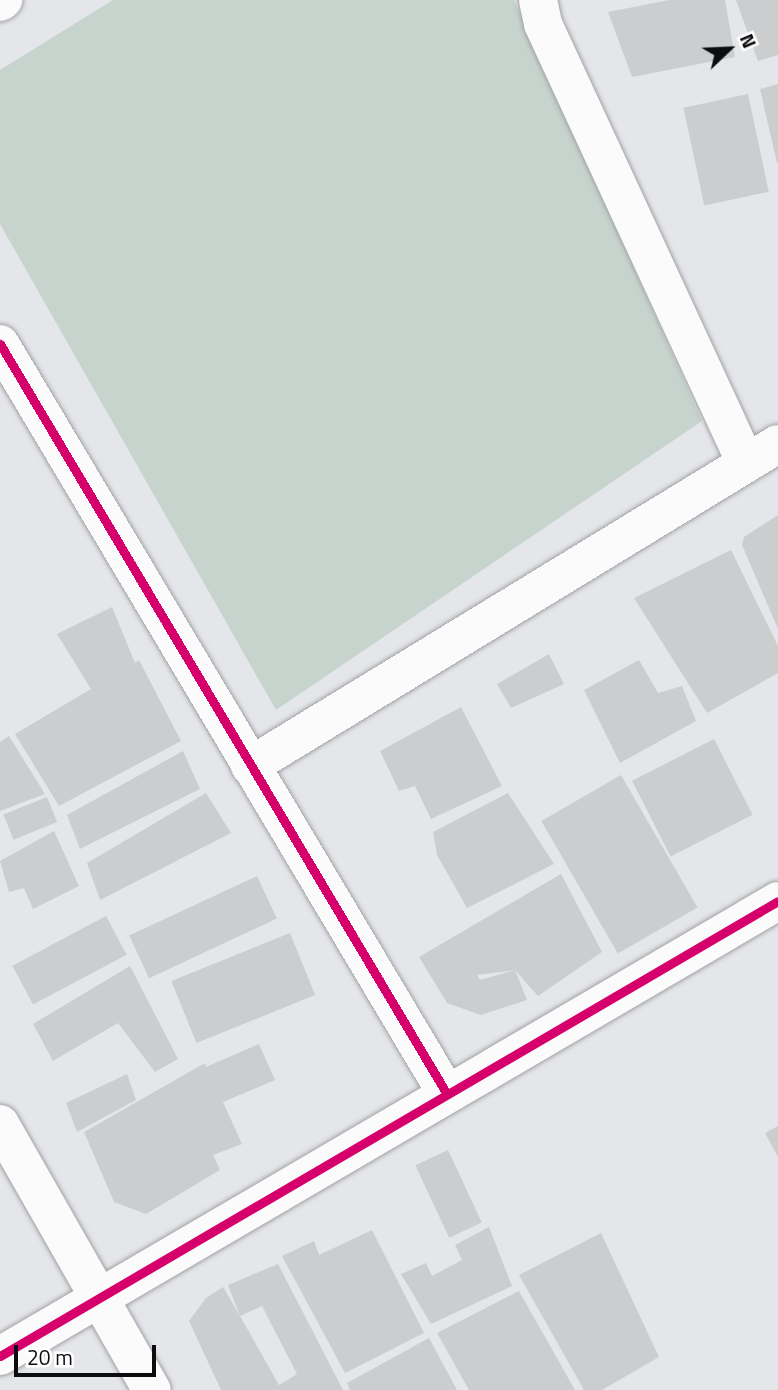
<!DOCTYPE html>
<style>
body{margin:0}
#map{position:relative;width:778px;height:1390px;overflow:hidden;background:#e5e6ea;font-family:"Titillium Web",sans-serif}
div>[style]{position:absolute}
.green>*{inset:0;background:#c6d4cd}
.building>*{inset:0;background:#cccdcf;transform-origin:0 0}
.roads{filter:drop-shadow(0 0 2px #a1a2a5) drop-shadow(0 0 2px #a1a2a5)}
.minor>*{height:38px;margin:-19px;padding:0 19px;transform-origin:19px;border-radius:19px;background:#fbfbfc}
.cycleway>*{height:9px;margin:-4.5px;padding:0 4.5px;transform-origin:4.5px;border-radius:4.5px;background:#d6006c}
span{translate:-50% -50%;white-space:nowrap;text-align:center;line-height:1.15;-webkit-text-stroke:6px #fff;paint-order:stroke}
.north{position:absolute;left:694px;top:14px;width:70px;height:70px;-webkit-text-stroke:5px #fff;paint-order:stroke;rotate:67deg;font-size:19px;font-weight:700;line-height:28px;text-align:center;color:#0c0d0f}
.north::after{content:'';display:block;margin:auto;width:24px;height:32px;background:#0c0d0f;clip-path:polygon(50% 0,100% 100%,50% 72%,0 100%)}
.scale{position:absolute;left:14px;top:1345px;width:142px;height:32px;box-sizing:border-box;border:4px solid #0c0d0f;border-top:0;padding-left:9px;font-size:21px;line-height:24px;white-space:nowrap;color:#0c0d0f;-webkit-text-stroke:5px #fff;paint-order:stroke}
</style>
<div id="map">
<div class="green">
<div style="clip-path:polygon(113px 0,514px 0,702px 421px,276px 710px,0 224px,0 70px)"></div>
</div>
<div class="building">
<div style="clip-path:polygon(669px 0,725px 0,735px 57px,632px 77px,608px 12px)"></div>
<div style="clip-path:polygon(736px 0,778px 0,778px 55px,758px 61px)"></div>
<div style="clip-path:polygon(778px 84px,778px 163px,777px 163px,760px 89px)"></div>
<div style="left:748px;top:94px;width:100px;height:66px;rotate:78deg"></div>
<div style="clip-path:polygon(778px 515px,778px 629px,742px 545px,744px 537px)"></div>
<div style="clip-path:polygon(731px 550px,778px 646px,778px 673px,707px 713px,634px 598px)"></div>
<div style="clip-path:polygon(112px 607px,135px 663px,139px 660px,181px 741px,59px 806px,15px 734px,91px 689px,57px 634px)"></div>
<div style="clip-path:polygon(549px 654px,564px 684px,511px 708px,497px 684px)"></div>
<div style="clip-path:polygon(639px 660px,658px 693px,682px 686px,696px 721px,620px 763px,584px 690px)"></div>
<div style="clip-path:polygon(461px 707px,502px 786px,431px 819px,415px 786px,399px 791px,380px 751px)"></div>
<div style="clip-path:polygon(9px 736px,45px 794px,0 811px,0 742px)"></div>
<div style="left:714px;top:739px;width:85px;height:92px;rotate:63deg"></div>
<div style="clip-path:polygon(183px 751px,200px 789px,80px 849px,67px 815px)"></div>
<div style="left:621px;top:775px;width:153px;height:92px;rotate:60deg"></div>
<div style="clip-path:polygon(206px 793px,231px 833px,100px 900px,87px 863px)"></div>
<div style="clip-path:polygon(508px 793px,554px 864px,467px 908px,437px 855px,433px 832px)"></div>
<div style="left:47px;top:797px;width:27px;height:47px;rotate:68deg"></div>
<div style="clip-path:polygon(54px 831px,79px 886px,33px 909px,24px 888px,9px 892px,0 861px)"></div>
<div style="clip-path:polygon(evenodd,561px 874px,602px 952px,538px 996px,515px 970px,527px 1000px,481px 1015px,447px 1003px,419px 957px,561px 874px,515px 970px,480px 980px,477px 975px,515px 970px)"></div>
<div style="left:257px;top:876px;width:47px;height:141px;rotate:65deg"></div>
<div style="left:106px;top:916px;width:44px;height:106px;rotate:62deg"></div>
<div style="left:290px;top:933px;width:67px;height:128px;rotate:68deg"></div>
<div style="clip-path:polygon(130px 966px,178px 1059px,155px 1072px,118px 1023px,53px 1061px,33px 1024px)"></div>
<div style="clip-path:polygon(259px 1044px,275px 1080px,223px 1102px,242px 1144px,213px 1155px,220px 1170px,146px 1214px,114px 1202px,84px 1132px,205px 1063px,206px 1067px)"></div>
<div style="clip-path:polygon(127px 1074px,136px 1100px,77px 1132px,66px 1103px)"></div>
<div style="clip-path:polygon(778px 1126px,778px 1157px,765px 1133px)"></div>
<div style="left:448px;top:1150px;width:80px;height:36px;rotate:65deg"></div>
<div style="clip-path:polygon(489px 1227px,512px 1286px,431px 1324px,401px 1274px,426px 1263px,432px 1276px,462px 1260px,455px 1245px)"></div>
<div style="clip-path:polygon(372px 1230px,424px 1333px,345px 1373px,282px 1256px,314px 1241px,319px 1255px)"></div>
<div style="clip-path:polygon(601px 1233px,659px 1357px,602px 1390px,584px 1390px,519px 1275px)"></div>
<div style="clip-path:polygon(evenodd,278px 1264px,343px 1390px,221px 1390px,189px 1321px,206px 1298px,223px 1287px,240px 1316px,228px 1285px,278px 1264px,262px 1306px,297px 1374px,279px 1385px,240px 1316px,262px 1306px)"></div>
<div style="clip-path:polygon(519px 1291px,575px 1390px,469px 1390px,437px 1333px)"></div>
<div style="clip-path:polygon(429px 1338px,457px 1390px,350px 1390px,347px 1383px)"></div>
</div>
<div class="roads">
<div class="minor">
<div style="left:538px;top:0;width:25px;rotate:78deg"></div>
<div style="left:543px;top:24px;width:482px;rotate:65.2deg"></div>
<div style="left:0;top:2px;width:4px;rotate:-34deg"></div>
<div style="left:0;top:344px;width:873px;rotate:59.21deg"></div>
<div style="left:250px;top:766px;width:618px;rotate:-31.38deg"></div>
<div style="left:0;top:1124px;width:306px;rotate:60.3deg"></div>
<div style="left:0;top:1356px;width:901px;rotate:-30.32deg"></div>
</div>
</div>
<div class="cycleway">
<div style="left:0;top:344px;width:873px;rotate:59.21deg"></div>
<div style="left:0;top:1356px;width:901px;rotate:-30.32deg"></div>
</div>
<div class="north">N</div>
<div class="scale">20 m</div>
</div>
